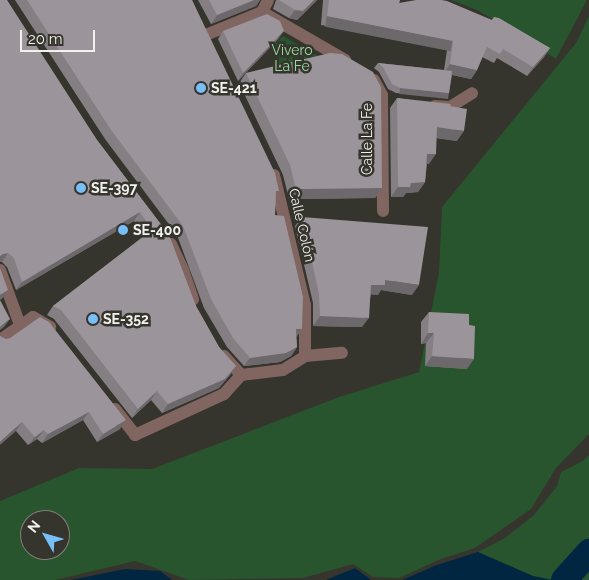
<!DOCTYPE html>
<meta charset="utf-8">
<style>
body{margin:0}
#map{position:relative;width:589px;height:580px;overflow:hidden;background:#35342d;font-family:Raleway,sans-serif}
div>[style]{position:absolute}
.green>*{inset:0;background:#28542e}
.water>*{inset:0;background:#002641}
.canal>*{height:26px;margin:-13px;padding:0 13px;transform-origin:13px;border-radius:13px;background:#002641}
.street>*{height:12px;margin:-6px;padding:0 6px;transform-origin:6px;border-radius:6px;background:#816560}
.wall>*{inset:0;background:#857f84}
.shaded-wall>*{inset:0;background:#6c686c;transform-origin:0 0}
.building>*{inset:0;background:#9b949a}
.dots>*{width:14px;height:14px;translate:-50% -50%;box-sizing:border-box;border:2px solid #35342d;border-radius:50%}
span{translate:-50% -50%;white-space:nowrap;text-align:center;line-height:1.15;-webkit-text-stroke:5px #35342d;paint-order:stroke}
.park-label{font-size:14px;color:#98de9f}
.poi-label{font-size:14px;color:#f2f1ed;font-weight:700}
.left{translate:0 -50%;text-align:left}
.street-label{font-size:14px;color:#f2f1ed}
.north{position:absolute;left:20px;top:510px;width:50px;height:50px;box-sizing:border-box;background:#35342d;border:1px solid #81807a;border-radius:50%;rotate:308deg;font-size:14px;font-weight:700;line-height:20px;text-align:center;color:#f2f1ed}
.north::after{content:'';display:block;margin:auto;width:18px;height:22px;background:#78bff7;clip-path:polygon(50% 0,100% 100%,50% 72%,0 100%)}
.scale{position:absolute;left:20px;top:30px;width:75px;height:22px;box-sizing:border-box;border:2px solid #f2f1ed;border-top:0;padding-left:6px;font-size:15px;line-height:18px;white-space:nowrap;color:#f2f1ed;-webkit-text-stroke:4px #35342d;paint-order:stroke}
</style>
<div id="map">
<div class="green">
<div style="clip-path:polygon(451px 0,587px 0,556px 59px,479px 11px)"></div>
<div style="clip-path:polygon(evenodd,589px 16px,589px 434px,556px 468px,531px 509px,475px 548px,441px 559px,399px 578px,373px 577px,353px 564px,303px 578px,189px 580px,135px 561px,55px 580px,0 580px,0 501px,79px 468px,152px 469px,339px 397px,419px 372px,439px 272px,442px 207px,576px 43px,589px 16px,30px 520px,60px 520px,60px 550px,30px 550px,30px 520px)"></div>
<div style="clip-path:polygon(283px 36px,329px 62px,283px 76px,272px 47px)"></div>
<div style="clip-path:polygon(589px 455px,589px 580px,475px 580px,478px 552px,505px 538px,534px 515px,557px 486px,561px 472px,581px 462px)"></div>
</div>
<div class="water">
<div style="clip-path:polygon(478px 552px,533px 576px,553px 580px,402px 580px,437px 565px)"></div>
<div style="clip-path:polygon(355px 568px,371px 580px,326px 580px)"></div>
<div style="clip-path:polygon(125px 569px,160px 571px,172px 580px,71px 580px)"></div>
</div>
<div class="canal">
<div style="left:564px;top:580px;width:38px;rotate:-48deg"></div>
</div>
<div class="street">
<div style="left:262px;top:12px;width:13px;rotate:-63deg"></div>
<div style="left:208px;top:34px;width:58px;rotate:-22.2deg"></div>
<div style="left:262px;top:12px;width:96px;rotate:30deg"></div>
<div style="left:374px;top:80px;width:17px;rotate:62deg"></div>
<div style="left:382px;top:95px;width:116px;rotate:89.5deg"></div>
<div style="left:435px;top:106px;width:15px;rotate:4deg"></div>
<div style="left:450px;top:107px;width:26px;rotate:-32deg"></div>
<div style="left:274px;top:175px;width:134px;rotate:76.6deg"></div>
<div style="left:305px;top:305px;width:51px;rotate:90deg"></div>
<div style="left:171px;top:244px;width:29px;rotate:65deg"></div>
<div style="left:183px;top:270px;width:31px;rotate:71deg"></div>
<div style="left:0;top:270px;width:59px;rotate:70deg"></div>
<div style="left:0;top:340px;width:40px;rotate:-34.9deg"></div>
<div style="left:33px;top:317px;width:20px;rotate:30deg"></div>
<div style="left:224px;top:356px;width:25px;rotate:48deg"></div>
<div style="left:115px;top:409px;width:33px;rotate:52deg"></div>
<div style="left:135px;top:435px;width:98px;rotate:-24.7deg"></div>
<div style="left:224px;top:394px;width:25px;rotate:-48deg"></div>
<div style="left:241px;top:375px;width:42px;rotate:-6.8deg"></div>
<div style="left:283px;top:370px;width:26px;rotate:-32deg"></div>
<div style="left:305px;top:356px;width:37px;rotate:-5deg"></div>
</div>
<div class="wall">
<div style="clip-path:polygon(0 0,97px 140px,169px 235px,196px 306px,219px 347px,236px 366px,230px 375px,219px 388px,162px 413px,151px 400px,132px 418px,54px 319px,47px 315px,53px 306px,144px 236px,134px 221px,16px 290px,7px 267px,2px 262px,0 262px)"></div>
<div style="clip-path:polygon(15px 0,192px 0,276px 195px,275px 215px,302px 329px,296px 337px,297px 347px,291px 356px,280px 362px,244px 366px,227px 347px,204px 308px,177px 235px,105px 139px)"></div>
<div style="clip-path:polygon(198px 0,260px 0,256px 6px,211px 24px)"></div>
<div style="clip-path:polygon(276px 0,317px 0,297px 20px,289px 18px,273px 9px)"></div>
<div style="clip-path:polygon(323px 0,400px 0,399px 3px,492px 20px,494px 17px,550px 48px,544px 57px,527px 76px,497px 58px,494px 63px,482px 57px,477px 70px,471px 79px,452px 75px,449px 93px,446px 98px,396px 93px,388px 89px,379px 72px,374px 68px,378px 63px,444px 70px,447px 50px,321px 25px)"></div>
<div style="clip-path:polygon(223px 31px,279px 38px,238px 81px,218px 39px)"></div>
<div style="clip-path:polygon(246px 73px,382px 188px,375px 198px,289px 199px,283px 175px,239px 83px)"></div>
<div style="clip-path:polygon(397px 98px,450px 106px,457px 141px,436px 138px,429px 164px,427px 164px,425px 182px,418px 192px,406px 193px,403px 197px,391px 197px,390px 108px)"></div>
<div style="clip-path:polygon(302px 217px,412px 295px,381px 290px,378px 295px,371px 294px,362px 327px,313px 326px,313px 303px,295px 226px)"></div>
<div style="clip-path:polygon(429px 312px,467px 369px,425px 366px,426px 343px,421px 344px,421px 322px)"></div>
<div style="clip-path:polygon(0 336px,120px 429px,97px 442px,83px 420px,42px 443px,37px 439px,28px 445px,16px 431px)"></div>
</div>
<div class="shaded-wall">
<div style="clip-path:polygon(254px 0,260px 0,256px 6px,211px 24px,217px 15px)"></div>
<div style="clip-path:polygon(314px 0,317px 0,297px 20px,289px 18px,295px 10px)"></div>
<div style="left:327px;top:16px;width:128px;height:11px;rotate:11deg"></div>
<div style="clip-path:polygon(284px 31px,279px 38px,238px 81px,243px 73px)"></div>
<div style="clip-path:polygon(550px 48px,544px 57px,527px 76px,533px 67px)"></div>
<div style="clip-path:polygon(450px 64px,477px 70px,471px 79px,444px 73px)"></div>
<div style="left:400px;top:88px;width:49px;height:6px;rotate:6deg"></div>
<div style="clip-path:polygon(437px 127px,464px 131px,457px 141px,429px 137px)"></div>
<div style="clip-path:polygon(427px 154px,436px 154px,429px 164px,420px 164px)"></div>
<div style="clip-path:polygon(425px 182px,418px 192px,406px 193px,403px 197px,391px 197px,398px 187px,411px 183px)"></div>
<div style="clip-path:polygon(382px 188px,375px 198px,289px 199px,296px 189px)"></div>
<div style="clip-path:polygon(140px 212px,134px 221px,16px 290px,22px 282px)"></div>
<div style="clip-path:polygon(8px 253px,2px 262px,0 262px,0 256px,3px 254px)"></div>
<div style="clip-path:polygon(385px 280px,419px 285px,412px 295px,381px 290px,378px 295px,365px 294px,371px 285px)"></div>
<div style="clip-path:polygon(8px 290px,2px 299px,0 300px,0 295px)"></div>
<div style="clip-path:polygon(320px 316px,369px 318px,362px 327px,313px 326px)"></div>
<div style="clip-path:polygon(10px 319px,4px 327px,0 330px,0 327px)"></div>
<div style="clip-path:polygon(296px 329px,302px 329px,296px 337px)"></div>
<div style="clip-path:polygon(428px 333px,434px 333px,426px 343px,421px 344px)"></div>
<div style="clip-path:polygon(297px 347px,291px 356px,280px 362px,244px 366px,250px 358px)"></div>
<div style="clip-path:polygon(432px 356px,474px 359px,467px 369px,425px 366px)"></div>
<div style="clip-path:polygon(236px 366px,230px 375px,219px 388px,162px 413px,168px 404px)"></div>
<div style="clip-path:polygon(157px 391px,151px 400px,132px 418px,138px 409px)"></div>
<div style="clip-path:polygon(89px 412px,83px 420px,42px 443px,48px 434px)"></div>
<div style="clip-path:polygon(126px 420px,120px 429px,97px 442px,103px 434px)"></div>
<div style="clip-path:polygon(22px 422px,16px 431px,0 445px,0 442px)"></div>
<div style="clip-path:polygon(44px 430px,37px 439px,28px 445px,35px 437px)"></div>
</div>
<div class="building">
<div style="clip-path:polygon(0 0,7px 0,97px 140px,169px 235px,196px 306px,219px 347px,236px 366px,225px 379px,168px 404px,157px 391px,138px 409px,61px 310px,53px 306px,152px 230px,140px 212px,22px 282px,14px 258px,8px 253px,3px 254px,0 256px)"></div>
<div style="clip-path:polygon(27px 0,192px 0,275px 173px,279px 191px,276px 191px,275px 215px,284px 216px,303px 297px,302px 329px,296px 329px,297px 347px,286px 353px,250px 358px,233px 338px,211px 299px,183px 226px,111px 130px)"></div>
<div style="clip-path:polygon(209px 0,254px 0,217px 15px)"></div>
<div style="clip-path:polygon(279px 0,314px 0,303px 11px,295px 10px)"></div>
<div style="clip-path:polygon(329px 0,400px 0,399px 3px,416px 0,442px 0,447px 1px,492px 20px,494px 17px,499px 18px,550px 48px,533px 67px,503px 49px,500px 54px,487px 47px,477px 70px,450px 64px,453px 41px,327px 16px)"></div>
<div style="clip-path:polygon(267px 14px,280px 21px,284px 31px,243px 73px,223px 31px)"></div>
<div style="clip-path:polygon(330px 53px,342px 54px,373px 72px,381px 87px,382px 188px,296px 189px,290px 165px,246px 73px)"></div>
<div style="clip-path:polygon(378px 63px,452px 71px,449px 93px,400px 88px,392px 84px,383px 67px)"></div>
<div style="clip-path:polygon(397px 98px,451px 104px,450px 106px,467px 109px,464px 131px,437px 127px,436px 154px,427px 154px,425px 182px,411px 183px,410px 187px,398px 187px)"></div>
<div style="clip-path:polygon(302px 217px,428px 227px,419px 285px,385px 280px,385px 285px,371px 285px,369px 318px,320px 316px,319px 294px)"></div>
<div style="clip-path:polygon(0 268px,8px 290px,0 295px)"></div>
<div style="clip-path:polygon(0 300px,10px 319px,0 327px)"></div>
<div style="clip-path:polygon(429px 312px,469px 314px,469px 325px,475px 326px,474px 359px,432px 356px,434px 333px,428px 333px)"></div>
<div style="clip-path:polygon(40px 317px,49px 322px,126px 420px,103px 434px,89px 412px,48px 434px,44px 430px,35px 437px,22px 422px,0 442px,0 336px,6px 339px,10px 338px)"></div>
</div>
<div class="dots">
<div style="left:201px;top:88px;background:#78bff7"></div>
<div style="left:81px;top:188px;background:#78bff7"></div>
<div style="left:123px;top:230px;background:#78bff7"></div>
<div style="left:93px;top:319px;background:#78bff7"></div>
</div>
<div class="park-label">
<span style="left:292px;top:58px">Vivero<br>La Fe</span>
</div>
<div class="poi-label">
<span class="left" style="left:211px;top:88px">SE-421</span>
<span class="left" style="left:91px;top:188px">SE-397</span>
<span class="left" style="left:133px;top:230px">SE-400</span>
<span class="left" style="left:103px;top:319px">SE-352</span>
</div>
<div class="street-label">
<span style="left:367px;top:139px;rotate:-90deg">Calle La Fe</span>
<span style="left:302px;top:225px;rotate:77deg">Calle Colón</span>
</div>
<div class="north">N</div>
<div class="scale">20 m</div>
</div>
